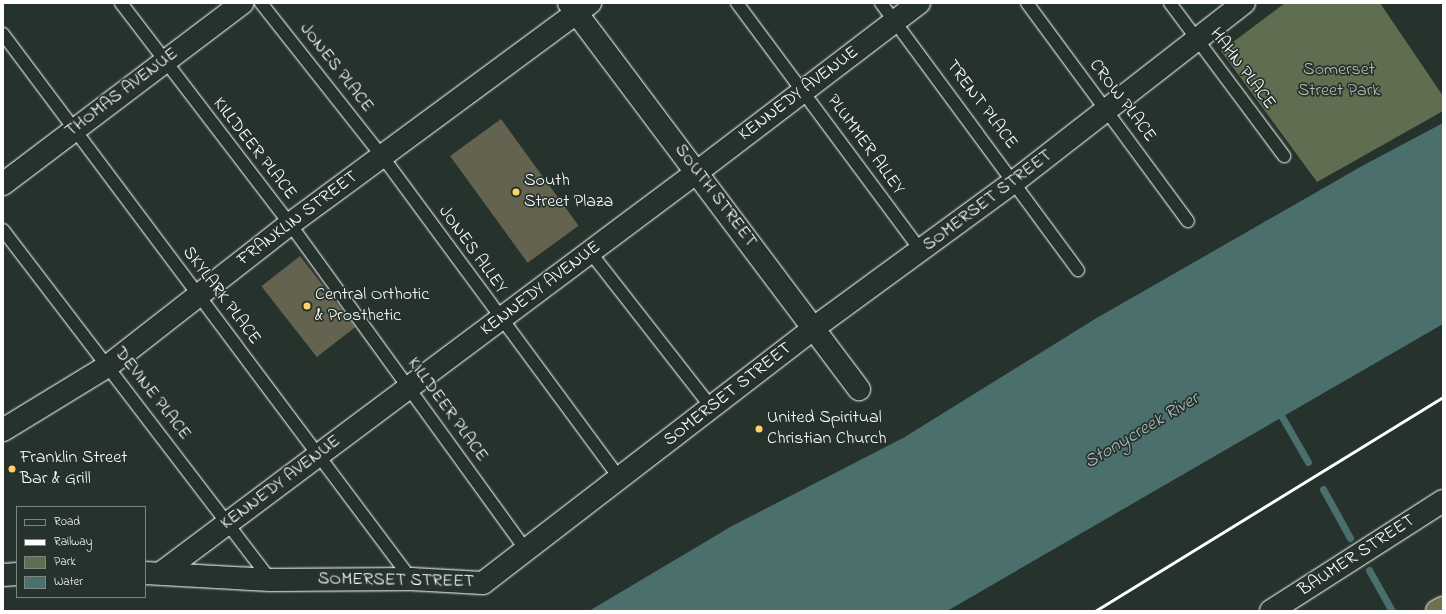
<!DOCTYPE html>
<style>
body{margin:0}
#map{position:relative;width:1446px;height:614px;overflow:hidden;background:#26332d;font-family:"Indie Flower",sans-serif}
div>[style]{position:absolute}
.green>*{inset:0;background:#5f6e50}
.water>*{inset:0;background:#4a6f6d}
.stream>*{height:7px;margin:-3.5px;padding:0 3.5px;transform-origin:3.5px;border-radius:3.5px;background:#4a6f6d}
.building>*{inset:0;background:#64634f;transform-origin:0 0}
.roads{filter:drop-shadow(0 0 1px #fff) drop-shadow(0 0 1px #fff)}
.service>*{height:12px;margin:-6px;padding:0 6px;transform-origin:6px;border-radius:6px;background:#26332d}
.minor>*{height:22px;margin:-11px;padding:0 11px;transform-origin:11px;border-radius:11px;background:#26332d}
.tertiary>*{height:22px;margin:-11px;padding:0 11px;transform-origin:11px;border-radius:11px;background:#26332d}
.motorway>*{height:22px;margin:-11px;padding:0 11px;transform-origin:11px;border-radius:11px;background:#70704a}
.rail>*{height:3px;margin:-1.5px;padding:0 1.5px;transform-origin:1.5px;border-radius:1.5px;background:#fff}
.dots>*{width:11px;height:11px;translate:-50% -50%;box-sizing:border-box;border:2px solid #26332d;border-radius:50%}
span{translate:-50% -50%;white-space:nowrap;text-align:center;line-height:1.15;-webkit-text-stroke:3.5px #26332d;paint-order:stroke}
.street-label{font-size:18px;color:#fff}
.park-label{font-size:18px;color:#b7beb0}
.poi-label{font-size:18px;color:#fff}
.left{translate:0 -50%;text-align:left}
.water-label{font-size:19px;color:#aebebd;font-style:italic}
.frame{position:absolute;inset:0;border:4px solid #fff;pointer-events:none}
.legend{position:absolute;left:16px;top:506px;width:130px;height:92px;box-sizing:border-box;background:#26332d;border:1px solid #7d8581;margin:0;padding:5px 7px;list-style:none;font-size:12px;color:#fff}
.legend li{display:flex;align-items:center;gap:8px;height:20px}
.legend b{width:20px;border:1px solid #7d8581}
</style>
<div id="map">
<div class="green">
<div style="clip-path:polygon(1285px 3px,1380px 3px,1443px 96px,1443px 111px,1317px 182px,1221px 51px)"></div>
</div>
<div class="water">
<div style="clip-path:polygon(1443px 123px,1443px 324px,947px 611px,589px 611px,732px 526px,903px 438px,1095px 319px,1362px 166px)"></div>
</div>
<div class="stream">
<div style="left:1278px;top:410px;width:60px;rotate:60deg"></div>
<div style="left:1323px;top:489px;width:56px;rotate:61.1deg"></div>
<div style="left:1369px;top:570px;width:47px;rotate:60.7deg"></div>
</div>
<div class="building">
<div style="left:501px;top:119px;width:132px;height:63px;rotate:54deg"></div>
<div style="left:300px;top:256px;width:90px;height:49px;rotate:52deg"></div>
</div>
<div class="roads">
<div class="service">
<div style="left:121px;top:3px;width:278px;rotate:52.6deg"></div>
<div style="left:290px;top:224px;width:404px;rotate:54.1deg"></div>
<div style="left:261px;top:3px;width:195px;rotate:51.7deg"></div>
<div style="left:382px;top:156px;width:401px;rotate:53.6deg"></div>
<div style="left:737px;top:3px;width:309px;rotate:53.4deg"></div>
<div style="left:881px;top:3px;width:332px;rotate:53.6deg"></div>
<div style="left:1027px;top:3px;width:271px;rotate:53.6deg"></div>
<div style="left:1170px;top:3px;width:191px;rotate:53.3deg"></div>
<div style="left:3px;top:34px;width:681px;rotate:53.18deg"></div>
<div style="left:3px;top:230px;width:441px;rotate:52.6deg"></div>
<div style="left:590px;top:252px;width:198px;rotate:52deg"></div>
</div>
<div class="minor">
<div style="left:569px;top:3px;width:483px;rotate:53.1deg"></div>
<div style="left:3px;top:184px;width:300px;rotate:-37.1deg"></div>
<div style="left:145px;top:573px;width:126px;rotate:3.2deg"></div>
<div style="left:271px;top:580px;width:140px;rotate:-0.4deg"></div>
<div style="left:411px;top:579px;width:72px;rotate:3.2deg"></div>
<div style="left:483px;top:583px;width:418px;rotate:-37.6deg"></div>
<div style="left:814px;top:328px;width:249px;rotate:-36.2deg"></div>
<div style="left:1015px;top:181px;width:290px;rotate:-37.9deg"></div>
<div style="left:161px;top:573px;width:669px;rotate:-36.8deg"></div>
<div style="left:697px;top:172px;width:279px;rotate:-37.3deg"></div>
<div style="left:3px;top:575px;width:14px;rotate:-4deg"></div>
<div style="left:1271px;top:611px;width:204px;rotate:-32.6deg"></div>
</div>
<div class="tertiary">
<div style="left:3px;top:430px;width:123px;rotate:-31.4deg"></div>
<div style="left:108px;top:366px;width:231px;rotate:-38deg"></div>
<div style="left:290px;top:224px;width:373px;rotate:-36.4deg"></div>
</div>
<div class="motorway">
<div style="left:1437px;top:611px;width:7px;rotate:-27deg"></div>
</div>
</div>
<div class="rail">
<div style="left:1095px;top:611px;width:409px;rotate:-31.6deg"></div>
</div>
<div class="dots">
<div style="left:516px;top:192px;background:#ffd166"></div>
<div style="left:307px;top:306px;background:#ffd166"></div>
<div style="left:759px;top:429px;background:#ffd166"></div>
<div style="left:12px;top:469px;background:#ffd166"></div>
</div>
<div class="street-label">
<span style="left:336px;top:68px;rotate:52deg">JONES PLACE</span>
<span style="left:1242px;top:69px;rotate:53deg">HAHN PLACE</span>
<span style="left:122px;top:93px;rotate:-37deg">THOMAS AVENUE</span>
<span style="left:799px;top:94px;rotate:-37deg">KENNEDY AVENUE</span>
<span style="left:1122px;top:101px;rotate:53deg">CROW PLACE</span>
<span style="left:981px;top:105px;rotate:53deg">TRENT PLACE</span>
<span style="left:865px;top:145px;rotate:54deg">PLUMMER ALLEY</span>
<span style="left:254px;top:149px;rotate:52deg">KILLDEER PLACE</span>
<span style="left:715px;top:196px;rotate:53deg">SOUTH STREET</span>
<span style="left:988px;top:201px;rotate:-37deg">SOMERSET STREET</span>
<span style="left:298px;top:219px;rotate:-37deg">FRANKLIN STREET</span>
<span style="left:472px;top:250px;rotate:54deg">JONES ALLEY</span>
<span style="left:541px;top:289px;rotate:-37deg">KENNEDY AVENUE</span>
<span style="left:221px;top:296px;rotate:53deg">SKYLARK PLACE</span>
<span style="left:152px;top:394px;rotate:52deg">DEVINE PLACE</span>
<span style="left:728px;top:395px;rotate:-38deg">SOMERSET STREET</span>
<span style="left:447px;top:410px;rotate:54deg">KILLDEER PLACE</span>
<span style="left:281px;top:483px;rotate:-37deg">KENNEDY AVENUE</span>
<span style="left:1357px;top:556px;rotate:-33deg">BAUMER STREET</span>
<span style="left:396px;top:581px;rotate:1deg">SOMERSET STREET</span>
</div>
<div class="park-label">
<span style="left:1339px;top:81px">Somerset<br>Street Park</span>
</div>
<div class="poi-label">
<span class="left" style="left:524px;top:192px">South<br>Street Plaza</span>
<span class="left" style="left:315px;top:306px">Central Orthotic<br>&amp; Prosthetic</span>
<span class="left" style="left:767px;top:429px">United Spiritual<br>Christian Church</span>
<span class="left" style="left:20px;top:469px">Franklin Street<br>Bar &amp; Grill</span>
</div>
<div class="water-label">
<span style="left:1142px;top:431px;rotate:-31deg">Stonycreek River</span>
</div>
<div class="frame"></div>
<ul class="legend">
<li><b style="height:5px;background:#26332d"></b>Road</li>
<li><b style="height:5px;background:#fff"></b>Railway</li>
<li><b style="height:11px;background:#5f6e50"></b>Park</li>
<li><b style="height:11px;background:#4a6f6d"></b>Water</li>
</ul>
</div>
